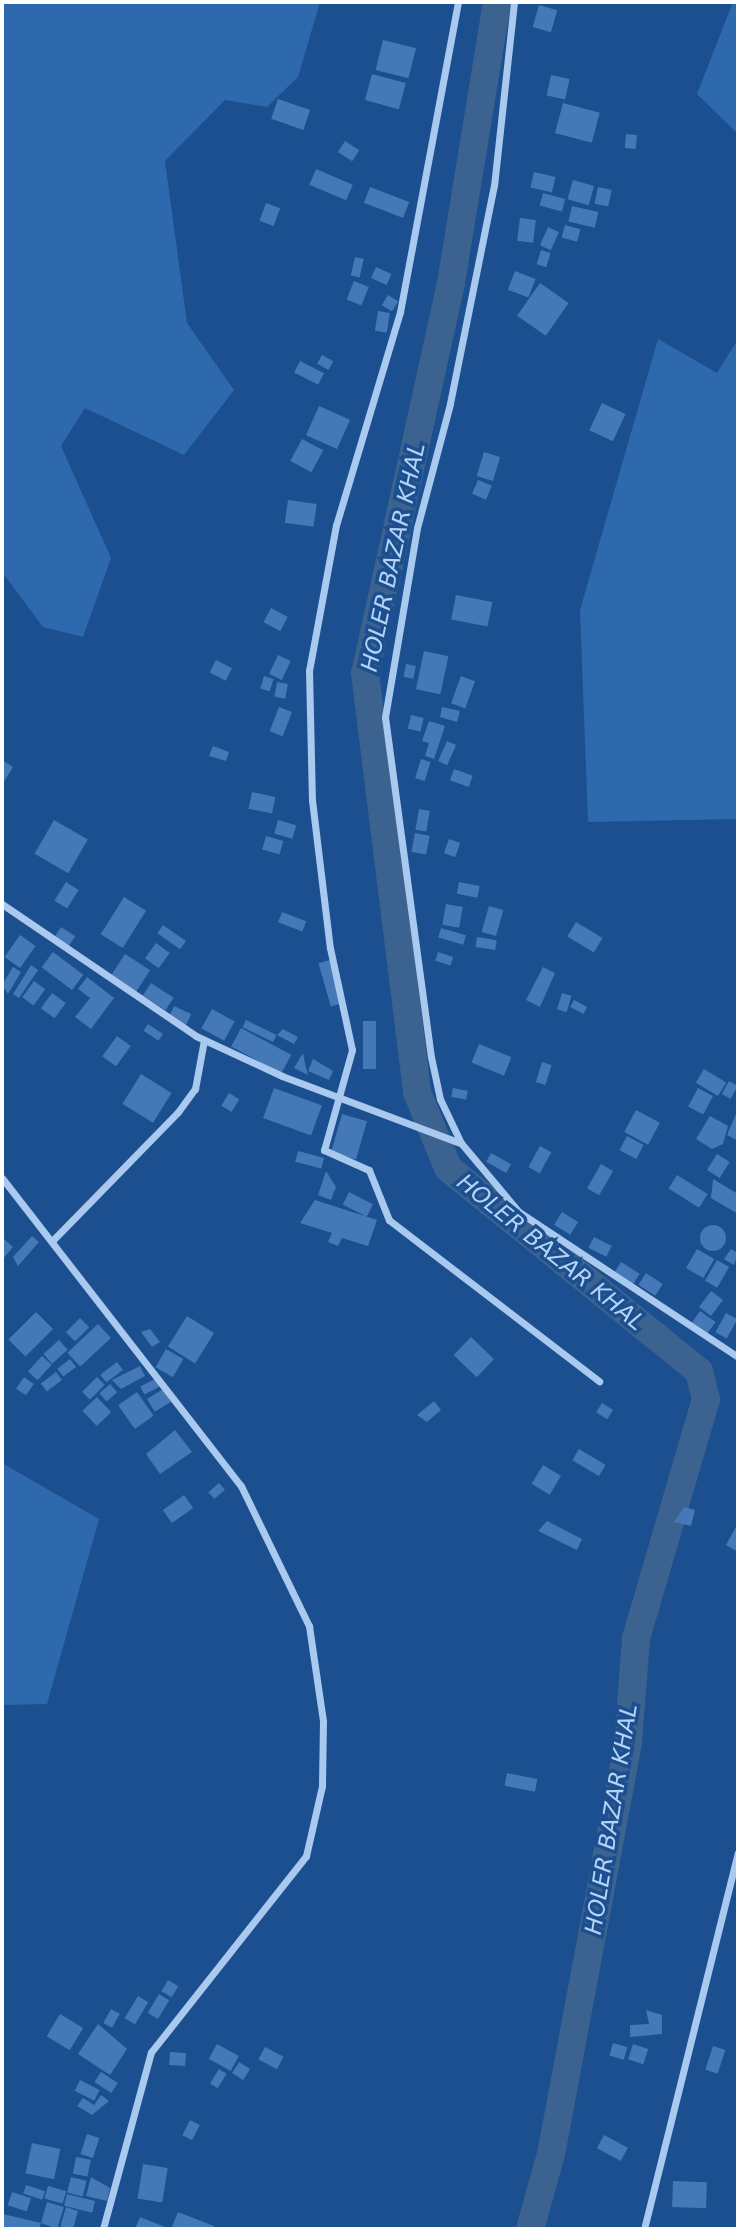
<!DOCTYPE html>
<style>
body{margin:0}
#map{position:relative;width:740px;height:2231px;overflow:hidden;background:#1b4f8f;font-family:"DejaVu Sans",sans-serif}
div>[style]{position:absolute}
.green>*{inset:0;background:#2e69ad}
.river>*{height:28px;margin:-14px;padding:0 14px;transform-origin:14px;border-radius:14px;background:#3c6290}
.building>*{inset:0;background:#4478b7;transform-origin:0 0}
.round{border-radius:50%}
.street>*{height:7px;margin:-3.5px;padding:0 3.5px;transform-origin:3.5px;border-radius:3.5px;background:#a9c9ee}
span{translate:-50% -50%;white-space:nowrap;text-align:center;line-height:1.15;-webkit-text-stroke:7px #1b4f8f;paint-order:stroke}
.water-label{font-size:23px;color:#b5d3f5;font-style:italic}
.frame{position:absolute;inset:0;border:4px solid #fff;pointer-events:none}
</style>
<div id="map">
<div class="green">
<div style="clip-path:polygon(2px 2px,320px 2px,298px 77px,267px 107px,225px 100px,165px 161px,187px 323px,234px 390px,184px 455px,85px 408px,61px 446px,111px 558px,83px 637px,43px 627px,2px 572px)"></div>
<div style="clip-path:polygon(733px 2px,738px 2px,738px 134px,697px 94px)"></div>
<div style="clip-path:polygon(658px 339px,717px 373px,738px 339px,738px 819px,588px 822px,580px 610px)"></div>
<div style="clip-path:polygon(2px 1463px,99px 1519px,47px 1704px,2px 1705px)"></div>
</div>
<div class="river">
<div style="left:497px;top:2px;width:285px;rotate:99.3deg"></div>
<div style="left:451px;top:283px;width:399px;rotate:102.4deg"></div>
<div style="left:365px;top:673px;width:422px;rotate:82.9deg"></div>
<div style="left:417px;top:1092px;width:82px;rotate:67.8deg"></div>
<div style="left:448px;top:1168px;width:323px;rotate:39deg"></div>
<div style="left:699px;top:1371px;width:29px;rotate:76deg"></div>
<div style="left:706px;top:1399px;width:250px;rotate:106.3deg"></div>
<div style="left:636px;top:1639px;width:104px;rotate:94.4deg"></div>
<div style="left:628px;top:1743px;width:418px;rotate:100.6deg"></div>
<div style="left:551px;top:2154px;width:78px;rotate:105.6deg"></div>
</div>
<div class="building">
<div style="left:539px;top:5px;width:19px;height:23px;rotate:16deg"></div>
<div style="left:383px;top:40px;width:34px;height:31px;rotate:14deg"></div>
<div style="left:372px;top:74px;width:35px;height:27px;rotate:15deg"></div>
<div style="left:551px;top:75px;width:19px;height:21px;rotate:12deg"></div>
<div style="left:278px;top:99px;width:34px;height:21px;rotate:19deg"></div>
<div style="left:563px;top:103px;width:38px;height:31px;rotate:15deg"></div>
<div style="left:626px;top:134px;width:11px;height:14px;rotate:5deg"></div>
<div style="left:345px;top:141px;width:17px;height:13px;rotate:33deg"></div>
<div style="left:316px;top:169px;width:40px;height:17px;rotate:23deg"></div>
<div style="left:534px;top:172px;width:22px;height:16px;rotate:13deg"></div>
<div style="left:573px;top:180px;width:22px;height:20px;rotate:16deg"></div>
<div style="left:370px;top:187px;width:42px;height:17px;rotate:21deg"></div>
<div style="left:598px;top:187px;width:14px;height:17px;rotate:12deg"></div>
<div style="left:543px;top:193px;width:23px;height:13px;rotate:15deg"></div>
<div style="left:266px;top:203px;width:15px;height:19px;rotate:20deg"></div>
<div style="left:572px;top:206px;width:27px;height:16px;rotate:13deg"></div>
<div style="left:520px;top:218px;width:16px;height:23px;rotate:7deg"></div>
<div style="left:565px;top:225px;width:16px;height:13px;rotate:15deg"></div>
<div style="left:548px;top:227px;width:12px;height:20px;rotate:24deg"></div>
<div style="left:541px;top:250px;width:10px;height:15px;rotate:17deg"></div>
<div style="left:355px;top:257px;width:9px;height:19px;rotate:13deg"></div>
<div style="left:376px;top:267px;width:17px;height:12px;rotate:24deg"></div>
<div style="left:515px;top:271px;width:22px;height:20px;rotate:21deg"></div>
<div style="left:354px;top:281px;width:16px;height:20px;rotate:22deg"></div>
<div style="left:540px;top:283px;width:35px;height:40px;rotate:35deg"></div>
<div style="left:388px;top:295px;width:12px;height:12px;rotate:31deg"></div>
<div style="left:378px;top:311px;width:12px;height:20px;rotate:9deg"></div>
<div style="left:322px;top:355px;width:13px;height:10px;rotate:29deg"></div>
<div style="left:300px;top:361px;width:27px;height:13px;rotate:27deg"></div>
<div style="left:602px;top:403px;width:26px;height:30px;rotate:25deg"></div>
<div style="left:319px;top:406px;width:34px;height:32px;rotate:24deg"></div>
<div style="left:302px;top:439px;width:24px;height:25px;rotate:28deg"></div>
<div style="left:484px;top:452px;width:17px;height:25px;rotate:17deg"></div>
<div style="left:478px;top:480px;width:15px;height:15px;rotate:23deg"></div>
<div style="left:288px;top:500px;width:29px;height:23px;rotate:8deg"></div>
<div style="left:456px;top:595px;width:37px;height:25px;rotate:11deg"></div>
<div style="left:271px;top:608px;width:19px;height:16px;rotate:28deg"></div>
<div style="left:424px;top:651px;width:25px;height:39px;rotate:12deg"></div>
<div style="left:278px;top:655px;width:14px;height:21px;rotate:25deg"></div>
<div style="left:216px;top:660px;width:18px;height:14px;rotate:27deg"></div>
<div style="left:406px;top:664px;width:10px;height:13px;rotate:11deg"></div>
<div style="left:264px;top:676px;width:10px;height:13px;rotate:17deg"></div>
<div style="left:461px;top:676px;width:15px;height:29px;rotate:20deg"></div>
<div style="left:277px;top:682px;width:11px;height:15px;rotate:10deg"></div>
<div style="left:279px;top:707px;width:14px;height:26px;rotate:21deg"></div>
<div style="clip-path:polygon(442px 707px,460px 711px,457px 722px,440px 717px)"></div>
<div style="left:411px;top:715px;width:13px;height:14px;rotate:13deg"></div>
<div style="clip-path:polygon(429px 721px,445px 726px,434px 759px,425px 756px,429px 743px,422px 741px)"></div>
<div style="left:447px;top:741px;width:10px;height:22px;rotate:24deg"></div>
<div style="clip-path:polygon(213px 746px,229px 752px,226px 761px,209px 756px)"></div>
<div style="left:421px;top:759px;width:10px;height:20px;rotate:17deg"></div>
<div style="clip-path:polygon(2px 760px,13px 767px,2px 785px)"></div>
<div style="left:454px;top:769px;width:20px;height:12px;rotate:20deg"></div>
<div style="left:252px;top:792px;width:24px;height:17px;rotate:12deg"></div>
<div style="left:419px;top:809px;width:11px;height:21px;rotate:10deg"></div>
<div style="left:54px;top:820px;width:39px;height:39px;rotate:30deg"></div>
<div style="left:278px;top:820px;width:19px;height:14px;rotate:16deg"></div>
<div style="left:415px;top:833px;width:15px;height:19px;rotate:11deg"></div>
<div style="left:266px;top:836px;width:18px;height:14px;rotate:16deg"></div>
<div style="left:449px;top:839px;width:12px;height:15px;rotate:20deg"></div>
<div style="left:66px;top:882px;width:15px;height:22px;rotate:32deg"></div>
<div style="left:459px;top:882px;width:21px;height:12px;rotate:11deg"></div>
<div style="left:124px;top:897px;width:26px;height:44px;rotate:32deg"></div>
<div style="left:446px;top:904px;width:17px;height:21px;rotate:10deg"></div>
<div style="left:489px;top:906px;width:15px;height:27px;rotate:16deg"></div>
<div style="left:282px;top:912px;width:26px;height:11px;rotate:21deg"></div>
<div style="left:576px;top:922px;width:31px;height:17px;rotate:31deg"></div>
<div style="left:163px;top:925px;width:28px;height:10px;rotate:35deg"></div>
<div style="left:61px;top:927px;width:17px;height:13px;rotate:33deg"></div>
<div style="left:441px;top:928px;width:26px;height:10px;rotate:16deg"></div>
<div style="left:20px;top:935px;width:19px;height:27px;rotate:35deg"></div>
<div style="left:477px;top:937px;width:20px;height:10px;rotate:9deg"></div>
<div style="left:156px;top:943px;width:17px;height:19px;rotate:36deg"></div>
<div style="left:53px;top:952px;width:38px;height:19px;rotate:37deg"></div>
<div style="left:438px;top:952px;width:16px;height:9px;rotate:18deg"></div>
<div style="left:125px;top:954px;width:30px;height:25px;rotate:33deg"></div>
<div style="left:330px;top:960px;width:45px;height:12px;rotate:74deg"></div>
<div style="clip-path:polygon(31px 965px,38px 970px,19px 998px,13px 994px)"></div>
<div style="clip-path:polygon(13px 967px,21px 972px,8px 994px,2px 985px)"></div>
<div style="clip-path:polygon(543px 967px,555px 973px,540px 1007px,526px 1000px)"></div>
<div style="clip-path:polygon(87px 977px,114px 998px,91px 1029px,75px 1017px,90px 998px,78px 989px)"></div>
<div style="left:34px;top:981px;width:14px;height:20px;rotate:36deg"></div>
<div style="left:151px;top:983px;width:27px;height:15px;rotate:33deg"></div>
<div style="left:52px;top:993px;width:17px;height:19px;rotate:36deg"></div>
<div style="left:562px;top:993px;width:10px;height:17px;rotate:17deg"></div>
<div style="left:574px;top:1000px;width:15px;height:8px;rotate:28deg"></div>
<div style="left:174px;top:1006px;width:19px;height:13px;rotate:25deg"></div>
<div style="left:212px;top:1009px;width:26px;height:22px;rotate:29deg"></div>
<div style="left:246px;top:1020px;width:34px;height:8px;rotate:26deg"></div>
<div style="left:363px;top:1021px;width:13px;height:48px"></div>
<div style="left:148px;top:1024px;width:18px;height:8px;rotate:34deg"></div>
<div style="left:241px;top:1028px;width:57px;height:21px;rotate:28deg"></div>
<div style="clip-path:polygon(283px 1029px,298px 1037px,294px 1044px,277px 1035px)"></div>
<div style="left:117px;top:1036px;width:17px;height:25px;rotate:36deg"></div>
<div style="left:479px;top:1044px;width:35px;height:20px;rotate:22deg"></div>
<div style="clip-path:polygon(303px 1053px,306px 1068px,308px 1075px,294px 1068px)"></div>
<div style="clip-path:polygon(313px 1059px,333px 1071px,329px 1080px,308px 1071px)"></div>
<div style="left:542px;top:1062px;width:10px;height:21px;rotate:17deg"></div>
<div style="left:704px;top:1069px;width:26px;height:16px;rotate:31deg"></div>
<div style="left:141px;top:1074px;width:36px;height:35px;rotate:32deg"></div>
<div style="left:729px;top:1081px;width:10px;height:15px;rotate:29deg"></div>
<div style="left:274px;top:1088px;width:51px;height:32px;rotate:20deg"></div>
<div style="left:453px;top:1088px;width:15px;height:9px;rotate:11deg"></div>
<div style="left:698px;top:1088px;width:17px;height:21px;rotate:28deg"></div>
<div style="left:229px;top:1093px;width:12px;height:15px;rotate:31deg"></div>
<div style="clip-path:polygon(738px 1109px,738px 1141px,727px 1135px)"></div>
<div style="left:636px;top:1110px;width:27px;height:25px;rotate:28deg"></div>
<div style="left:342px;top:1114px;width:26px;height:40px;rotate:16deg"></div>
<div style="clip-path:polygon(710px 1116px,728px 1126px,723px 1144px,712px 1149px,696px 1139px)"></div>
<div style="left:627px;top:1136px;width:19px;height:16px;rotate:28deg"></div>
<div style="left:540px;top:1146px;width:13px;height:24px;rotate:29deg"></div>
<div style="left:298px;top:1151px;width:27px;height:11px;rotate:15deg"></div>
<div style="left:491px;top:1153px;width:23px;height:10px;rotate:29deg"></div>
<div style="left:717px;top:1154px;width:15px;height:19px;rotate:32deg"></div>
<div style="left:601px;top:1164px;width:14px;height:28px;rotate:30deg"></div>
<div style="clip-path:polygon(326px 1171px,336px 1187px,331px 1200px,318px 1195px)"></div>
<div style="left:677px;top:1175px;width:36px;height:16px;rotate:32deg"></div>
<div style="clip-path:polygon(713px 1179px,738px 1194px,738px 1214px,711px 1198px)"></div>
<div style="left:349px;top:1192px;width:27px;height:14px;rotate:27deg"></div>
<div style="clip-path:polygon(315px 1200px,377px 1220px,368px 1246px,342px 1238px,338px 1246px,328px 1242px,332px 1233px,300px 1223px)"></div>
<div style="left:562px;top:1212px;width:19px;height:15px;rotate:32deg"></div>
<div class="round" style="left:700px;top:1225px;width:26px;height:26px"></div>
<div style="clip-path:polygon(32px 1236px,39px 1242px,18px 1266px,13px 1257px)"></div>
<div style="clip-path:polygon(2px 1237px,13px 1247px,2px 1260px)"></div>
<div style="left:594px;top:1237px;width:20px;height:12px;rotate:27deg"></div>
<div style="left:697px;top:1249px;width:20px;height:22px;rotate:30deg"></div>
<div style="clip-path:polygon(731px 1249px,738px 1253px,734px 1265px,724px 1259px)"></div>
<div style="left:717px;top:1260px;width:14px;height:24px;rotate:30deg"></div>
<div style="left:621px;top:1262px;width:22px;height:13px;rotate:32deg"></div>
<div style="left:646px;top:1273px;width:20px;height:14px;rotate:33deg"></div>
<div style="left:711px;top:1291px;width:15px;height:20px;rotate:37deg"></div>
<div style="left:700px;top:1311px;width:19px;height:14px;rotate:35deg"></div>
<div style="left:36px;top:1312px;width:24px;height:39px;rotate:45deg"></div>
<div style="left:726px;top:1313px;width:13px;height:22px;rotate:29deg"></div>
<div style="left:187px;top:1316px;width:32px;height:36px;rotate:32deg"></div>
<div style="left:80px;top:1318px;width:13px;height:20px;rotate:45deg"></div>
<div style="left:98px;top:1324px;width:19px;height:42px;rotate:47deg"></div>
<div style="clip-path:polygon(150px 1329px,160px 1342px,152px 1347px,141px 1332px)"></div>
<div style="left:471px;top:1337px;width:32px;height:25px;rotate:44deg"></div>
<div style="left:59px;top:1340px;width:13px;height:21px;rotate:48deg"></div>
<div style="left:166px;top:1349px;width:20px;height:21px;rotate:30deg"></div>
<div style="left:42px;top:1356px;width:13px;height:21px;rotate:42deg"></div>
<div style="left:70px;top:1359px;width:10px;height:16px;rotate:53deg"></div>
<div style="left:117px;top:1362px;width:10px;height:21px;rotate:53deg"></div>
<div style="clip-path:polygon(140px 1366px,145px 1376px,121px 1389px,112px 1380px)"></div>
<div style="left:56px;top:1372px;width:10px;height:19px;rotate:53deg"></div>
<div style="left:24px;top:1377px;width:12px;height:14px;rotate:35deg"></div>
<div style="left:97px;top:1377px;width:11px;height:21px;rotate:45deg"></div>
<div style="left:159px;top:1377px;width:9px;height:21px;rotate:63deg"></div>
<div style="left:110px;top:1384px;width:11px;height:14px;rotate:49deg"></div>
<div style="left:163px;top:1389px;width:15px;height:19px;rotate:58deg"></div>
<div style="left:137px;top:1392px;width:29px;height:23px;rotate:55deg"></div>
<div style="left:97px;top:1397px;width:21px;height:20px;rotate:47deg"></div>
<div style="clip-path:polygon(434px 1401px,441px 1410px,427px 1422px,417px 1415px)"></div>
<div style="left:602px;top:1403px;width:13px;height:11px;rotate:32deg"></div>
<div style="clip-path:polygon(175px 1430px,192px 1452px,160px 1474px,146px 1454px)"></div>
<div style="left:579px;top:1449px;width:31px;height:13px;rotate:31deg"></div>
<div style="left:543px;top:1465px;width:21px;height:22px;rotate:31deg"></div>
<div style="left:219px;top:1483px;width:9px;height:14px;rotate:49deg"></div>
<div style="left:184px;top:1495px;width:16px;height:26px;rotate:55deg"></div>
<div style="clip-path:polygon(684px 1507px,695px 1510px,691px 1526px,674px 1522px)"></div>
<div style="clip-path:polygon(547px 1521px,582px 1539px,577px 1550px,538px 1531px)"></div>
<div style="clip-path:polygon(738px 1523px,738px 1552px,726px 1545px)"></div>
<div style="left:507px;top:1773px;width:31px;height:13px;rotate:11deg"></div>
<div style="left:168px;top:1980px;width:12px;height:13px;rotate:31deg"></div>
<div style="left:159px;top:1994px;width:12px;height:22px;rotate:31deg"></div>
<div style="left:138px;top:1996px;width:12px;height:26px;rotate:31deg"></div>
<div style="left:111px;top:2009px;width:10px;height:16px;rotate:29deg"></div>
<div style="clip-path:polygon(646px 2010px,662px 2015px,662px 2034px,630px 2037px,630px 2025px,649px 2024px)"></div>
<div style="left:60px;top:2014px;width:27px;height:26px;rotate:31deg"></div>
<div style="clip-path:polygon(98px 2024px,127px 2049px,110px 2075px,78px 2054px)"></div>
<div style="left:613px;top:2043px;width:15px;height:13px;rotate:16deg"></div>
<div style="left:217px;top:2044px;width:25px;height:17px;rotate:29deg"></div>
<div style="left:633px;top:2044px;width:16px;height:16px;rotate:18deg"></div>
<div style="left:713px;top:2046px;width:13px;height:25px;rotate:18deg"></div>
<div style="left:265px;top:2047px;width:21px;height:14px;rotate:28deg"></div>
<div style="left:170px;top:2052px;width:16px;height:13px;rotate:4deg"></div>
<div style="left:239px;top:2062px;width:13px;height:13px;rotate:32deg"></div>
<div style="left:219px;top:2069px;width:9px;height:17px;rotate:32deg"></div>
<div style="left:101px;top:2072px;width:20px;height:12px;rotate:33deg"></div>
<div style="left:80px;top:2080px;width:22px;height:12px;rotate:27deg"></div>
<div style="clip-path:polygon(101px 2095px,109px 2101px,92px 2115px,77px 2106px,83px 2098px,94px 2105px)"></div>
<div style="left:190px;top:2120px;width:11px;height:17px;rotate:27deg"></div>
<div style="left:87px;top:2134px;width:13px;height:21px;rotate:18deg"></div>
<div style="left:604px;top:2135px;width:27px;height:15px;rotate:28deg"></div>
<div style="left:32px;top:2143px;width:29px;height:31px;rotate:12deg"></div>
<div style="left:76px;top:2157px;width:15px;height:17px;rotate:11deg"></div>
<div style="left:143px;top:2164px;width:25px;height:35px;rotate:9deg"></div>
<div style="left:71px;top:2177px;width:16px;height:16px;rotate:14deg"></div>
<div style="clip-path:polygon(91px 2177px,110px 2188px,107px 2201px,86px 2196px)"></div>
<div style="left:673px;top:2181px;width:34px;height:26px;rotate:2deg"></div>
<div style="left:26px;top:2185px;width:20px;height:9px;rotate:18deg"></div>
<div style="left:48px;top:2186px;width:19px;height:13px;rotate:16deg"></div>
<div style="left:12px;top:2192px;width:20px;height:14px;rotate:18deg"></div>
<div style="left:67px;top:2194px;width:29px;height:12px;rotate:14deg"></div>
<div style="clip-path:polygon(47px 2202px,64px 2207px,57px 2229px,41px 2223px,39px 2229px,2px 2229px,3px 2214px,41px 2223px)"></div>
<div style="clip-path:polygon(66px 2207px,78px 2211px,73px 2229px,60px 2228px)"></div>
<div style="clip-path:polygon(178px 2212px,214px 2226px,213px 2229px,171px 2229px)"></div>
<div style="clip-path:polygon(140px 2217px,170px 2229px,135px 2229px)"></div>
</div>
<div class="street">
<div style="left:458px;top:2px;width:315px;rotate:100.6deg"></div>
<div style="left:400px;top:312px;width:222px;rotate:106.7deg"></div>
<div style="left:336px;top:525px;width:147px;rotate:100.5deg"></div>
<div style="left:309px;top:670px;width:130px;rotate:88.7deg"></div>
<div style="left:312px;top:800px;width:149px;rotate:83.1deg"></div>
<div style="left:330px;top:948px;width:104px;rotate:77.8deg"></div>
<div style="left:352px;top:1050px;width:104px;rotate:105.6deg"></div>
<div style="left:324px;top:1150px;width:49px;rotate:24deg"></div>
<div style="left:369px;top:1170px;width:54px;rotate:68.2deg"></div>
<div style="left:389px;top:1220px;width:265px;rotate:37.5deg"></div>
<div style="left:514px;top:2px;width:184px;rotate:96.2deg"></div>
<div style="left:494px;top:185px;width:223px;rotate:101.4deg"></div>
<div style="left:450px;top:404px;width:128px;rotate:104.9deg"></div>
<div style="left:417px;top:528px;width:192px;rotate:99.6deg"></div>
<div style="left:385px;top:717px;width:343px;rotate:82.3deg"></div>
<div style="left:431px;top:1057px;width:43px;rotate:77.9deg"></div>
<div style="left:440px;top:1099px;width:49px;rotate:64.5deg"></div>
<div style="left:461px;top:1143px;width:90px;rotate:50deg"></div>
<div style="left:519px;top:1212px;width:263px;rotate:33.5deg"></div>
<div style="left:2px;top:904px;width:235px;rotate:34.2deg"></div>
<div style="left:196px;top:1036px;width:95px;rotate:24.9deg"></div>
<div style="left:282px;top:1076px;width:190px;rotate:20.6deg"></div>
<div style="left:2px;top:1178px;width:390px;rotate:52.2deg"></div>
<div style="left:241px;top:1486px;width:156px;rotate:64.1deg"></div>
<div style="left:309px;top:1626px;width:96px;rotate:81.6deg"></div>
<div style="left:323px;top:1721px;width:65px;rotate:90.9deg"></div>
<div style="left:322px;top:1786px;width:72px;rotate:102.9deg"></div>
<div style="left:306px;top:1856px;width:250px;rotate:128.3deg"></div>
<div style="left:151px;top:2052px;width:183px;rotate:105.2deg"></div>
<div style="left:54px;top:1239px;width:177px;rotate:-45.7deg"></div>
<div style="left:178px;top:1112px;width:29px;rotate:-54deg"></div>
<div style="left:195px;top:1089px;width:50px;rotate:-79.6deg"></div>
<div style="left:644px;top:2229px;width:388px;rotate:-76deg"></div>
</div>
<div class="water-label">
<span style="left:393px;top:557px;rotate:-78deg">HOLER BAZAR KHAL</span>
<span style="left:551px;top:1252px;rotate:39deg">HOLER BAZAR KHAL</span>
<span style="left:611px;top:1819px;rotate:-81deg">HOLER BAZAR KHAL</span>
</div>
<div class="frame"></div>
</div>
